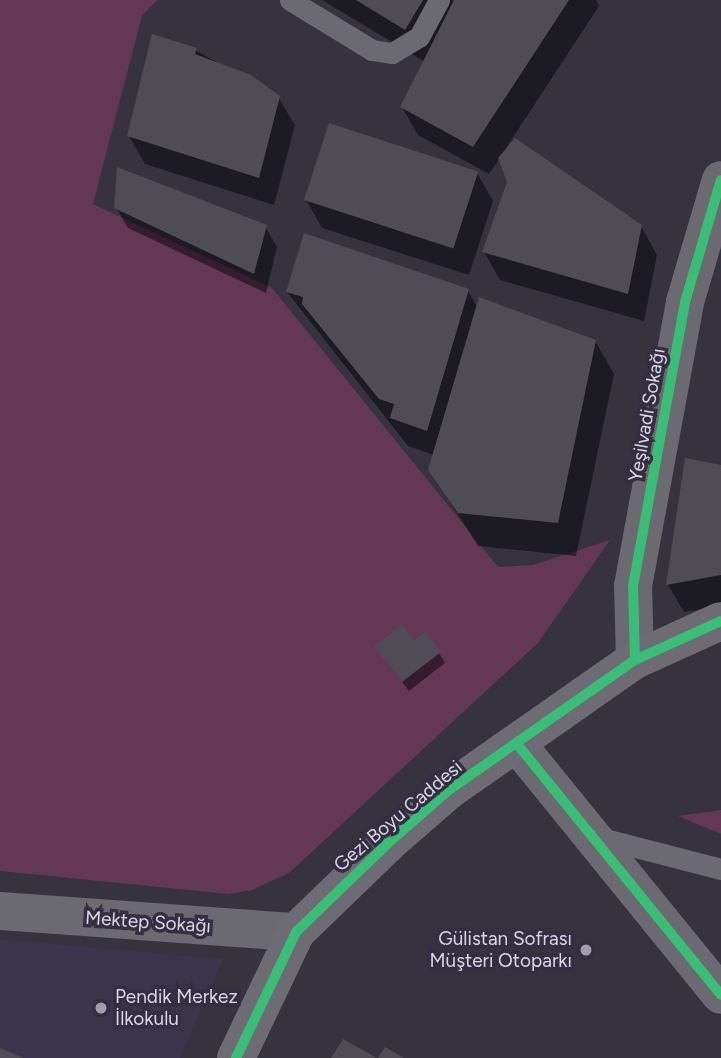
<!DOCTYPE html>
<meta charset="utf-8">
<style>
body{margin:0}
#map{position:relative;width:721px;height:1058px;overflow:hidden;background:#36333e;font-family:Figtree,sans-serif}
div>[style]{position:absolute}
.built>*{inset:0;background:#3c334d}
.green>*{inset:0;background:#643755}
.shadow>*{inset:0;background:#0007}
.building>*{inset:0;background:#504c55;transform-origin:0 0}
.lane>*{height:21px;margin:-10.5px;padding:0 10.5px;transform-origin:10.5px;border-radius:10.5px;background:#6a6a70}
.street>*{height:38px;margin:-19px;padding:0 19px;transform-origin:19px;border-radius:19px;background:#6a6a70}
.secondary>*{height:38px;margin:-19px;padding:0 19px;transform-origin:19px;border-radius:19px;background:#6d6c74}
.cycleway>*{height:10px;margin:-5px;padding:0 5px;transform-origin:5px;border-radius:5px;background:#3abd76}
.dots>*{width:19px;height:19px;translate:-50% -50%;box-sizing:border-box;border:4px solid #352e43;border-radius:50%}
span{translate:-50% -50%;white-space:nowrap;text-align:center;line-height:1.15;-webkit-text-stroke:7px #352e43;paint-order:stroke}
.street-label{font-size:19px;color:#dbd7e5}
.poi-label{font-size:19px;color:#dbd7e5}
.right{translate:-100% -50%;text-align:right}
.left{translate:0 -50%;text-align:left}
</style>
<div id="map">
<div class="built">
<div style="clip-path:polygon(0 939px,223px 959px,180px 1058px,0 1058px)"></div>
</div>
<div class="green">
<div style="clip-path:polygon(0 0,158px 0,142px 15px,93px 204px,272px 288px,498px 567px,533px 565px,610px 540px,538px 643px,289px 873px,252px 890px,229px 894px,0 871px)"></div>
<div style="clip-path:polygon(721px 810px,721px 834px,678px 816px)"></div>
</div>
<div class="shadow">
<div style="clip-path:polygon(322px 0,596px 0,599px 6px,506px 148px,641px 226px,657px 255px,644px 321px,500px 280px,484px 252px,509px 182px,500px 158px,489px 174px,418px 135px,402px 107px,425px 62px)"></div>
<div style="clip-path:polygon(195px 50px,278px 97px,295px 125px,274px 205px,145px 164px,129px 136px)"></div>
<div style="clip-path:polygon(477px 173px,493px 201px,469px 275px,322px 228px,306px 200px)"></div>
<div style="clip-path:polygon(116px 207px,265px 226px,277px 247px,266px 293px,128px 228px)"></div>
<div style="clip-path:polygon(468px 291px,478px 308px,595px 341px,614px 374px,576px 556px,478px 546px,430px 470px,434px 455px,408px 446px,287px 292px)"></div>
<div style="clip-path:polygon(687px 460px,721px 467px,721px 606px,684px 612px,668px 585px)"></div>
<div style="clip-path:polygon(413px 642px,439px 653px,445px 663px,409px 691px,383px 657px)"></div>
</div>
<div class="building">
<div style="clip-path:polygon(356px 0,423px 0,405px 30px)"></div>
<div style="clip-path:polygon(454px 0,569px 0,473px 147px,400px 107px)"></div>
<div style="clip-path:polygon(152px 34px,197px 48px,195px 54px,251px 75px,280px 96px,259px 178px,127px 136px)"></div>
<div style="left:329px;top:123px;width:157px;height:81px;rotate:18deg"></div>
<div style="clip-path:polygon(515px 138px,642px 225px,628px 294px,482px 252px,507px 182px,498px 158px)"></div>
<div style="clip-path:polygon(117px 167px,267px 225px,254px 274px,114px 208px)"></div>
<div style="clip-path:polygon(304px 233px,469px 289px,427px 431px,390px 418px,394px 404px,379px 399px,302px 304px,303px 297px,286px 292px)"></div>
<div style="clip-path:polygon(479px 297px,596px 340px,558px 523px,458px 513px,428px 470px)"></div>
<div style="clip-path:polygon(685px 458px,721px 465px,721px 575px,666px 585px)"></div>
<div style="clip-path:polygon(402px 625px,414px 640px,425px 632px,441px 652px,402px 682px,374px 646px)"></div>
<div style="clip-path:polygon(343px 1039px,377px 1058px,331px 1058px)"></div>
<div style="clip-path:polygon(385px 1047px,404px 1058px,378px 1058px)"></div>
<div style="clip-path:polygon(0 1048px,24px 1058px,0 1058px)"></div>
</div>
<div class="lane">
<div style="left:290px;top:0;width:96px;rotate:31.4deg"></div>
<div style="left:372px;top:50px;width:20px;rotate:9deg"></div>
<div style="left:392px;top:53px;width:31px;rotate:-31deg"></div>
<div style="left:419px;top:37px;width:42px;rotate:-61.6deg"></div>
<div style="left:597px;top:837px;width:128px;rotate:14.5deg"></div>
</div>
<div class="street">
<div style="left:635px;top:660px;width:74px;rotate:-91.5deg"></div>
<div style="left:633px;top:586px;width:289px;rotate:-79.6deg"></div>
<div style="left:685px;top:302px;width:127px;rotate:-73.6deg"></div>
<div style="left:517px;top:744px;width:323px;rotate:50.9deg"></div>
<div style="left:0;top:911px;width:297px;rotate:4.1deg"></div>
</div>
<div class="secondary">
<div style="left:236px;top:1058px;width:140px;rotate:-64.5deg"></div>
<div style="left:296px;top:932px;width:127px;rotate:-44deg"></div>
<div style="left:387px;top:844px;width:82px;rotate:-41.1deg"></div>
<div style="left:449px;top:790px;width:227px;rotate:-35deg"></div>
<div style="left:635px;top:660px;width:94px;rotate:-24.4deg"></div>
</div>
<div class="cycleway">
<div style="left:635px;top:660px;width:74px;rotate:-91.5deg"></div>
<div style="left:633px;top:586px;width:289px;rotate:-79.6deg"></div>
<div style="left:685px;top:302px;width:127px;rotate:-73.6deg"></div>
<div style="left:517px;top:744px;width:323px;rotate:50.9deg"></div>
<div style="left:236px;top:1058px;width:140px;rotate:-64.5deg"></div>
<div style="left:296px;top:932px;width:127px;rotate:-44deg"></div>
<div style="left:387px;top:844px;width:82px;rotate:-41.1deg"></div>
<div style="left:449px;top:790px;width:227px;rotate:-35deg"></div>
<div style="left:635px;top:660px;width:94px;rotate:-24.4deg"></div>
</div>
<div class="dots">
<div style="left:586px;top:950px;background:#a19eab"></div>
<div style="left:101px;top:1008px;background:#a19eab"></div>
</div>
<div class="street-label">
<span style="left:647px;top:415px;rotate:-80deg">Yeşilvadi Sokağı</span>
<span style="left:398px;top:816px;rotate:-40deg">Gezi Boyu Caddesi</span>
<span style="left:148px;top:922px;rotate:4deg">Mektep Sokağı</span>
</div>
<div class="poi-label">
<span class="right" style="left:572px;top:950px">Gülistan Sofrası<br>Müşteri Otoparkı</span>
<span class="left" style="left:115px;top:1008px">Pendik Merkez<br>İlkokulu</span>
</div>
</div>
